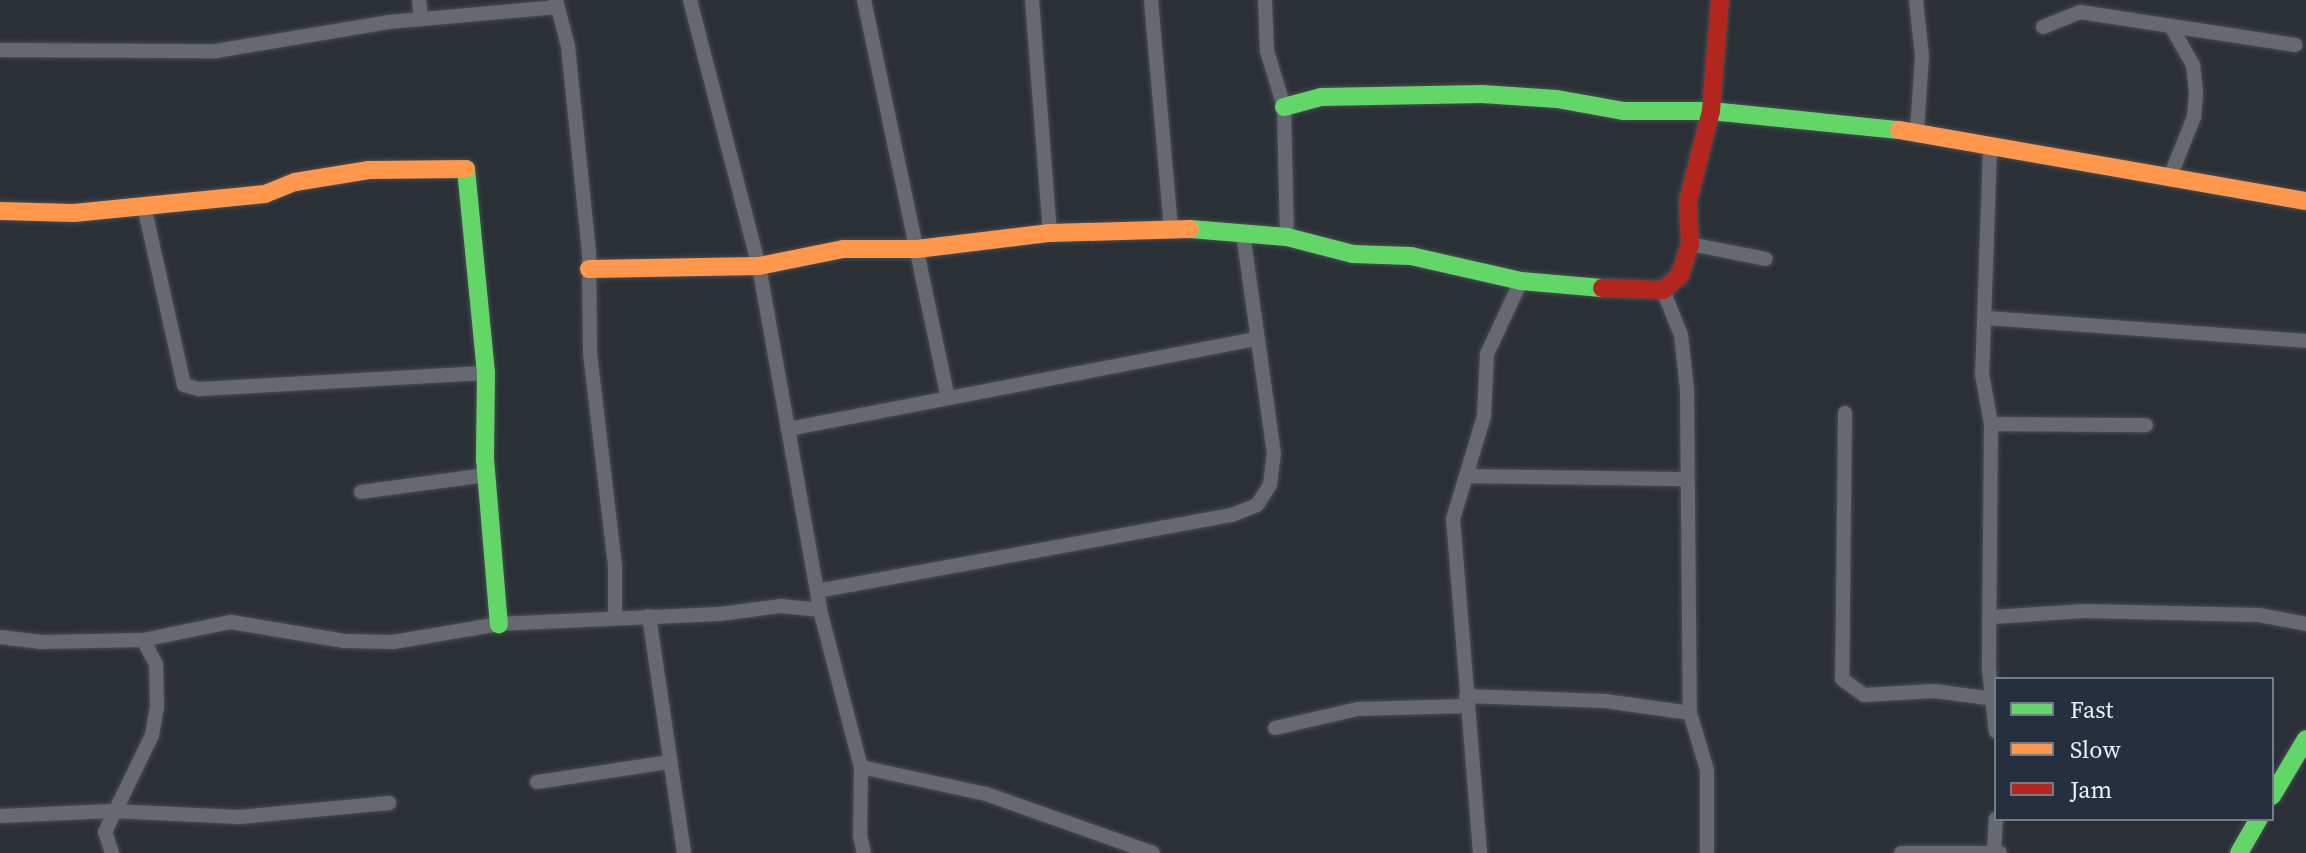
<!DOCTYPE html>
<style>
body{margin:0}
#map{position:relative;width:2306px;height:853px;overflow:hidden;background:#2b3037;font-family:"Source Serif 4",serif}
div>[style]{position:absolute}
.roads{filter:drop-shadow(0 0 2px #474c52) drop-shadow(0 0 2px #474c52)}
.street>*{height:14px;margin:-7px;padding:0 7px;transform-origin:7px;border-radius:7px;background:#666a70}
.fast>*{height:18px;margin:-9px;padding:0 9px;transform-origin:9px;border-radius:9px;background:#63d668}
.slow>*{height:18px;margin:-9px;padding:0 9px;transform-origin:9px;border-radius:9px;background:#ff974d}
.jam>*{height:18px;margin:-9px;padding:0 9px;transform-origin:9px;border-radius:9px;background:#b3261e}
span{translate:-50% -50%;white-space:nowrap;text-align:center;line-height:1.15;-webkit-text-stroke:6px #252f3d;paint-order:stroke}
.legend{position:absolute;left:1994px;top:677px;width:280px;height:144px;box-sizing:border-box;background:#252f3d;border:2px solid #737c88;margin:0;padding:10px 14px;list-style:none;font-size:24px;color:#e9f0f9}
.legend li{display:flex;align-items:center;gap:16px;height:40px}
.legend b{width:40px;border:2px solid #737c88}
</style>
<div id="map">
<div class="roads">
<div class="street">
<div style="left:419px;top:0;width:18px;rotate:84deg"></div>
<div style="left:556px;top:0;width:48px;rotate:75.4deg"></div>
<div style="left:568px;top:46px;width:208px;rotate:84.2deg"></div>
<div style="left:589px;top:253px;width:100px;rotate:89.4deg"></div>
<div style="left:590px;top:353px;width:213px;rotate:83.3deg"></div>
<div style="left:615px;top:565px;width:53px;rotate:90deg"></div>
<div style="left:690px;top:0;width:275px;rotate:75.5deg"></div>
<div style="left:759px;top:266px;width:349px;rotate:79.9deg"></div>
<div style="left:820px;top:610px;width:162px;rotate:75.4deg"></div>
<div style="left:861px;top:767px;width:69px;rotate:90.8deg"></div>
<div style="left:860px;top:836px;width:17px;rotate:77deg"></div>
<div style="left:864px;top:0;width:407px;rotate:78.1deg"></div>
<div style="left:1032px;top:0;width:234px;rotate:85.6deg"></div>
<div style="left:1151px;top:0;width:228px;rotate:85deg"></div>
<div style="left:1265px;top:0;width:51px;rotate:87.8deg"></div>
<div style="left:1267px;top:51px;width:59px;rotate:73.1deg"></div>
<div style="left:1284px;top:107px;width:130px;rotate:88.7deg"></div>
<div style="left:1916px;top:0;width:56px;rotate:83.9deg"></div>
<div style="left:1922px;top:56px;width:76px;rotate:93.8deg"></div>
<div style="left:2043px;top:27px;width:40px;rotate:-22deg"></div>
<div style="left:2080px;top:12px;width:218px;rotate:8.7deg"></div>
<div style="left:0;top:50px;width:216px;rotate:0.3deg"></div>
<div style="left:216px;top:51px;width:175px;rotate:-9.5deg"></div>
<div style="left:389px;top:22px;width:168px;rotate:-5.1deg"></div>
<div style="left:1990px;top:149px;width:225px;rotate:92deg"></div>
<div style="left:1982px;top:374px;width:51px;rotate:79.8deg"></div>
<div style="left:1991px;top:424px;width:246px;rotate:90.5deg"></div>
<div style="left:1989px;top:670px;width:62px;rotate:83.6deg"></div>
<div style="left:2170px;top:177px;width:65px;rotate:-68.2deg"></div>
<div style="left:2194px;top:117px;width:25px;rotate:-85deg"></div>
<div style="left:2196px;top:92px;width:27px;rotate:-96deg"></div>
<div style="left:2193px;top:65px;width:43px;rotate:-119.6deg"></div>
<div style="left:144px;top:206px;width:183px;rotate:77.4deg"></div>
<div style="left:184px;top:385px;width:16px;rotate:15deg"></div>
<div style="left:199px;top:389px;width:287px;rotate:-3.2deg"></div>
<div style="left:1690px;top:244px;width:77px;rotate:11.2deg"></div>
<div style="left:1663px;top:290px;width:48px;rotate:68.2deg"></div>
<div style="left:1681px;top:335px;width:54px;rotate:83.7deg"></div>
<div style="left:1687px;top:389px;width:324px;rotate:89.5deg"></div>
<div style="left:1690px;top:713px;width:59px;rotate:73.4deg"></div>
<div style="left:1707px;top:770px;width:83px;rotate:90deg"></div>
<div style="left:1987px;top:318px;width:320px;rotate:4.1deg"></div>
<div style="left:1845px;top:413px;width:266px;rotate:90.6deg"></div>
<div style="left:1842px;top:679px;width:27px;rotate:36deg"></div>
<div style="left:1864px;top:695px;width:70px;rotate:-3.3deg"></div>
<div style="left:1934px;top:691px;width:61px;rotate:7.6deg"></div>
<div style="left:1991px;top:424px;width:155px;rotate:0.4deg"></div>
<div style="left:788px;top:429px;width:478px;rotate:-10.9deg"></div>
<div style="left:1467px;top:476px;width:220px;rotate:0.8deg"></div>
<div style="left:361px;top:492px;width:127px;rotate:-7.7deg"></div>
<div style="left:817px;top:591px;width:422px;rotate:-10.4deg"></div>
<div style="left:1232px;top:515px;width:27px;rotate:-22deg"></div>
<div style="left:1257px;top:505px;width:24px;rotate:-57deg"></div>
<div style="left:1270px;top:485px;width:31px;rotate:-83deg"></div>
<div style="left:1274px;top:454px;width:223px;rotate:-98deg"></div>
<div style="left:649px;top:616px;width:240px;rotate:81.6deg"></div>
<div style="left:1993px;top:617px;width:92px;rotate:-3.7deg"></div>
<div style="left:2085px;top:611px;width:174px;rotate:1.3deg"></div>
<div style="left:2259px;top:615px;width:48px;rotate:10.8deg"></div>
<div style="left:0;top:637px;width:41px;rotate:7deg"></div>
<div style="left:41px;top:642px;width:102px;rotate:-1.1deg"></div>
<div style="left:143px;top:640px;width:90px;rotate:-11.6deg"></div>
<div style="left:231px;top:622px;width:115px;rotate:9.5deg"></div>
<div style="left:344px;top:641px;width:49px;rotate:1.2deg"></div>
<div style="left:393px;top:642px;width:108px;rotate:-9.6deg"></div>
<div style="left:499px;top:624px;width:221px;rotate:-2.6deg"></div>
<div style="left:720px;top:614px;width:62px;rotate:-7.5deg"></div>
<div style="left:781px;top:606px;width:39px;rotate:6deg"></div>
<div style="left:1466px;top:696px;width:139px;rotate:2.1deg"></div>
<div style="left:1605px;top:701px;width:86px;rotate:8deg"></div>
<div style="left:1275px;top:728px;width:85px;rotate:-12.9deg"></div>
<div style="left:1358px;top:709px;width:109px;rotate:-1.6deg"></div>
<div style="left:861px;top:767px;width:128px;rotate:12.2deg"></div>
<div style="left:986px;top:794px;width:177px;rotate:19.5deg"></div>
<div style="left:537px;top:782px;width:134px;rotate:-8.6deg"></div>
<div style="left:0;top:816px;width:112px;rotate:-2.6deg"></div>
<div style="left:112px;top:811px;width:127px;rotate:2.7deg"></div>
<div style="left:239px;top:817px;width:151px;rotate:-5.3deg"></div>
<div style="left:112px;top:853px;width:22px;rotate:-108deg"></div>
<div style="left:105px;top:832px;width:108px;rotate:-64.1deg"></div>
<div style="left:152px;top:735px;width:28px;rotate:-80deg"></div>
<div style="left:157px;top:707px;width:43px;rotate:-91.3deg"></div>
<div style="left:156px;top:664px;width:27px;rotate:-118deg"></div>
<div style="left:1480px;top:853px;width:335px;rotate:-94.6deg"></div>
<div style="left:1453px;top:519px;width:108px;rotate:-73.2deg"></div>
<div style="left:1484px;top:416px;width:62px;rotate:-87.2deg"></div>
<div style="left:1487px;top:354px;width:81px;rotate:-65deg"></div>
<div style="left:1901px;top:853px;width:99px"></div>
<div style="left:1994px;top:853px;width:34px;rotate:-87deg"></div>
</div>
<div class="fast">
<div style="left:1284px;top:107px;width:38px;rotate:-15deg"></div>
<div style="left:1321px;top:97px;width:161px;rotate:-1.1deg"></div>
<div style="left:1482px;top:94px;width:75px;rotate:3.8deg"></div>
<div style="left:1557px;top:99px;width:67px;rotate:10.3deg"></div>
<div style="left:1623px;top:111px;width:88px"></div>
<div style="left:1711px;top:111px;width:189px;rotate:5.8deg"></div>
<div style="left:466px;top:169px;width:205px;rotate:84.4deg"></div>
<div style="left:486px;top:373px;width:86px;rotate:90.7deg"></div>
<div style="left:485px;top:459px;width:166px;rotate:85.2deg"></div>
<div style="left:1190px;top:229px;width:97px;rotate:4.7deg"></div>
<div style="left:1287px;top:237px;width:68px;rotate:14.4deg"></div>
<div style="left:1353px;top:254px;width:58px;rotate:2deg"></div>
<div style="left:1411px;top:256px;width:113px;rotate:12.8deg"></div>
<div style="left:1521px;top:281px;width:81px;rotate:4.9deg"></div>
<div style="left:2272px;top:796px;width:66px;rotate:-59.2deg"></div>
<div style="left:2239px;top:853px;width:39px;rotate:-60deg"></div>
</div>
<div class="slow">
<div style="left:1899px;top:130px;width:413px;rotate:9.9deg"></div>
<div style="left:0;top:211px;width:74px;rotate:1.5deg"></div>
<div style="left:74px;top:213px;width:192px;rotate:-5.7deg"></div>
<div style="left:265px;top:194px;width:32px;rotate:-22deg"></div>
<div style="left:295px;top:182px;width:75px;rotate:-9.2deg"></div>
<div style="left:369px;top:170px;width:97px;rotate:-0.6deg"></div>
<div style="left:589px;top:269px;width:170px;rotate:-1deg"></div>
<div style="left:759px;top:266px;width:86px;rotate:-11.4deg"></div>
<div style="left:843px;top:249px;width:74px"></div>
<div style="left:917px;top:249px;width:134px;rotate:-6.9deg"></div>
<div style="left:1050px;top:233px;width:140px;rotate:-1.6deg"></div>
</div>
<div class="jam">
<div style="left:1602px;top:288px;width:61px;rotate:1.9deg"></div>
<div style="left:1663px;top:290px;width:23px;rotate:-41deg"></div>
<div style="left:1680px;top:275px;width:33px;rotate:-72deg"></div>
<div style="left:1690px;top:244px;width:43px;rotate:-92.7deg"></div>
<div style="left:1688px;top:201px;width:93px;rotate:-75.7deg"></div>
<div style="left:1711px;top:111px;width:111px;rotate:-85.4deg"></div>
</div>
</div>
<ul class="legend">
<li><b style="height:10px;background:#63d668"></b>Fast</li>
<li><b style="height:10px;background:#ff974d"></b>Slow</li>
<li><b style="height:10px;background:#b3261e"></b>Jam</li>
</ul>
</div>
